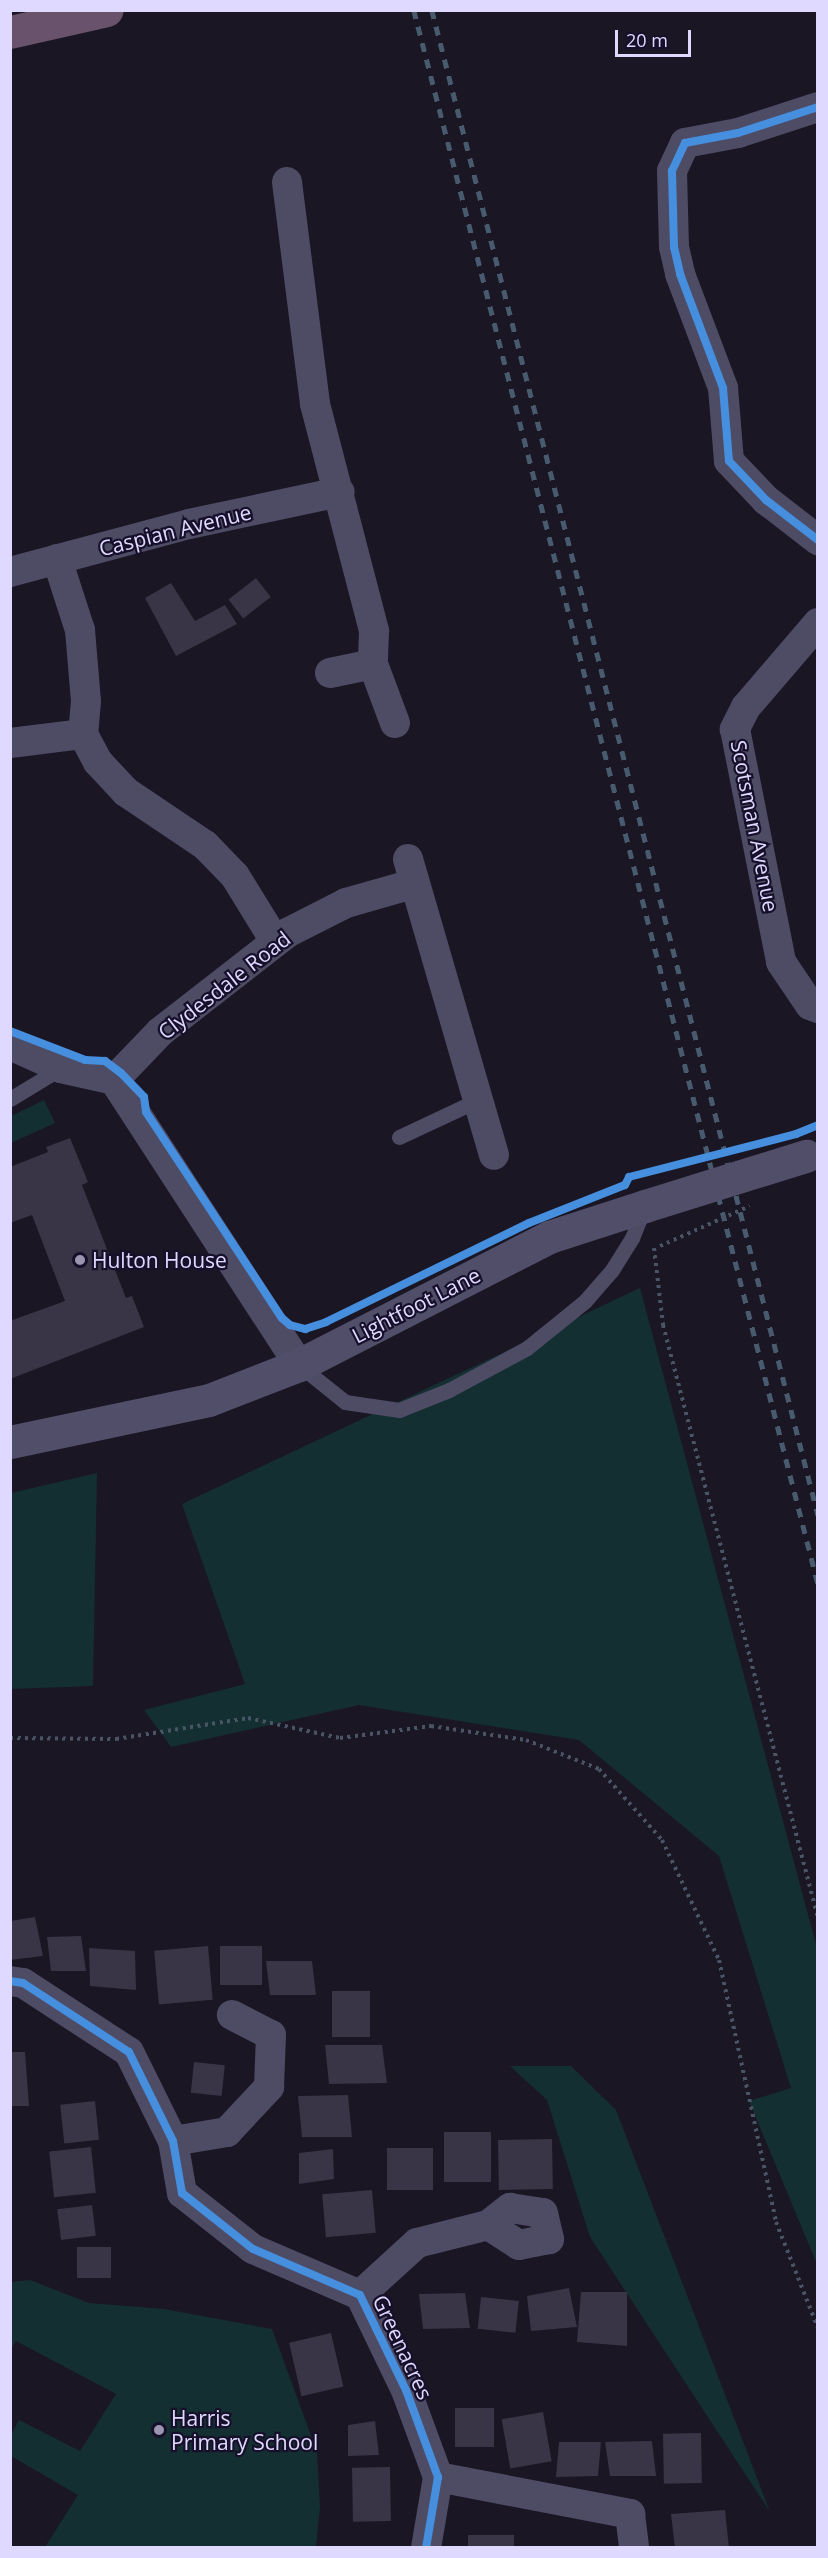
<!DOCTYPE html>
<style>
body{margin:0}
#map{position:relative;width:828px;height:2558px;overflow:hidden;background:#1a1624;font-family:"Open Sans",sans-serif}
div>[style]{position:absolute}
.green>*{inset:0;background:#142f32}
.building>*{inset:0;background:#393446;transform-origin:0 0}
.path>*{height:4px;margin-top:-2px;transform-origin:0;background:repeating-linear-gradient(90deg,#495565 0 3px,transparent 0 7.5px)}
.lane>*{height:15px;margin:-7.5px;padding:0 7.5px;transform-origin:7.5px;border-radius:7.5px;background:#4e4b65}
.street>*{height:30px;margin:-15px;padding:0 15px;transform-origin:15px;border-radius:15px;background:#4e4b65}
.secondary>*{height:33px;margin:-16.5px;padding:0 16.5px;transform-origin:16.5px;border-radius:16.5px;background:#514e6a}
.highway>*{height:33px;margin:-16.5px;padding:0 16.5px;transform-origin:16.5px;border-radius:16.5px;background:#69526b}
.rail>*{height:4.5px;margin-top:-2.25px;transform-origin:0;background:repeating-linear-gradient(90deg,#475a6e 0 9px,transparent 0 17px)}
.path-bridge>*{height:4px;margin-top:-2px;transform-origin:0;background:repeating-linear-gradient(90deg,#495565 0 3px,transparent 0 7.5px)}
.secondary-bridge>*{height:33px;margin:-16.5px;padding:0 16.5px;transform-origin:16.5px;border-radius:16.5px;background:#514e6a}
.cycleway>*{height:8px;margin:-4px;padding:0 4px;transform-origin:4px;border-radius:4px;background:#468fdf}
.dots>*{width:16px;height:16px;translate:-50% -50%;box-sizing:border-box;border:3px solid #16102a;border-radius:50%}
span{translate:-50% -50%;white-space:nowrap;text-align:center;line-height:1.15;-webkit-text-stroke:4.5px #16102a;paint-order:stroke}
.street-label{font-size:21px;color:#e0d9ff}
.poi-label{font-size:21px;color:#e0d9ff}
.left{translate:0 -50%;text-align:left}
.frame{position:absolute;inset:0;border:12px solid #e0d9ff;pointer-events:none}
.scale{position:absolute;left:615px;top:30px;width:76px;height:27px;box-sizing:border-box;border:3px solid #e0d9ff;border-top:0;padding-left:8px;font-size:18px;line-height:21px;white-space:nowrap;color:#e0d9ff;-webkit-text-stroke:4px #16102a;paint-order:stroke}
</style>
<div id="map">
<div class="green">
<div style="clip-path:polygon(44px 1100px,55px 1123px,11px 1143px,11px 1116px)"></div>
<div style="clip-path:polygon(640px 1288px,817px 1948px,817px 2264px,749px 2101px,791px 2088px,719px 1856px,579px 1740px,359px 1705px,171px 1747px,144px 1710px,245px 1684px,182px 1504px)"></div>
<div style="clip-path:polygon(97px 1473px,93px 1686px,11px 1689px,11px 1493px)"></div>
<div style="clip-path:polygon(510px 2066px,571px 2066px,616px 2110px,770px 2512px,590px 2237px,547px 2100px)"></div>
<div style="clip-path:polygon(30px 2280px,89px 2303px,164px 2309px,272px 2329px,317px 2452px,320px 2507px,316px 2547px,45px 2547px,78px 2495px,11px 2456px,11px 2435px,19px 2420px,80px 2451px,116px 2394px,16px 2341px,11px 2349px,11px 2282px)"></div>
</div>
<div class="building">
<div style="left:256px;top:578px;width:24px;height:35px;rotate:52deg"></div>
<div style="clip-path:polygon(171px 583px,195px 621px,225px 605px,237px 624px,176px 656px,145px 598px)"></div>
<div style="clip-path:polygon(70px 1138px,88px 1182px,82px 1185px,126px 1298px,132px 1296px,144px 1327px,10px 1379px,10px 1321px,65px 1301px,32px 1215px,10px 1223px,10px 1167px,48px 1152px,46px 1147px)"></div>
<div style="clip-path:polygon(35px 1917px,43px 1956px,10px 1960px,10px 1921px)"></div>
<div style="clip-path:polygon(81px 1936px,86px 1971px,51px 1971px,47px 1937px)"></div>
<div style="left:208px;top:1946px;width:54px;height:54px;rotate:85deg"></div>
<div style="left:220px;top:1946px;width:42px;height:39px"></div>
<div style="clip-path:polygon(89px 1948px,135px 1951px,136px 1990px,90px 1986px)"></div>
<div style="clip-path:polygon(266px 1961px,312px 1961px,316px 1995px,270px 1995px)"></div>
<div style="left:332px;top:1991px;width:38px;height:46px"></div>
<div style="clip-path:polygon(325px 2045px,382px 2045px,387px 2083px,329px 2084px)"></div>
<div style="clip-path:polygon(10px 2052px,25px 2052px,29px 2106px,10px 2106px)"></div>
<div style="left:194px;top:2062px;width:31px;height:31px;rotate:6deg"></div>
<div style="clip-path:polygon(348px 2095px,352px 2137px,302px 2137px,298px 2096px)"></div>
<div style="left:95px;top:2101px;width:39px;height:35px;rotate:84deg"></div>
<div style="left:444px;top:2132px;width:47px;height:50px"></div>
<div style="left:552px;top:2139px;width:50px;height:54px;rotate:89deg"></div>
<div style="left:91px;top:2147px;width:46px;height:42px;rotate:84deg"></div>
<div style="left:387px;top:2148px;width:46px;height:42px"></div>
<div style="clip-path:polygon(333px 2149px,334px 2179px,299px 2184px,299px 2153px)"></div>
<div style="left:372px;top:2190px;width:43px;height:50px;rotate:85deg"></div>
<div style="left:92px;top:2205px;width:31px;height:35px;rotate:83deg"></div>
<div style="left:77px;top:2247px;width:34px;height:31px"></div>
<div style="clip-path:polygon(569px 2288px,577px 2327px,531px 2331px,527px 2296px)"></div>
<div style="clip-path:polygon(581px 2292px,627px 2292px,627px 2346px,577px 2342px)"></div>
<div style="clip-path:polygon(465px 2293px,470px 2328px,423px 2329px,419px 2294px)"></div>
<div style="left:481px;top:2297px;width:38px;height:32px;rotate:6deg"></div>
<div style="left:331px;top:2333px;width:55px;height:43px;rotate:77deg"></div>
<div style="left:494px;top:2408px;width:39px;height:39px;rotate:90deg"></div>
<div style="left:543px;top:2412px;width:50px;height:42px;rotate:80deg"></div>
<div style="clip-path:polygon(375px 2421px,379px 2455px,348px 2456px,348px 2425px)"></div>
<div style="left:701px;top:2433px;width:50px;height:38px;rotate:89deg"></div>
<div style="clip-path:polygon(652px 2441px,656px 2476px,610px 2476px,605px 2442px)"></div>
<div style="clip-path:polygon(559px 2442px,601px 2442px,598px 2476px,556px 2477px)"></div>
<div style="left:390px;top:2467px;width:54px;height:38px;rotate:89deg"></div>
<div style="clip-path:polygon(725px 2510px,729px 2548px,675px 2548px,671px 2514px)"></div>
<div style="left:468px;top:2535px;width:46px;height:13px"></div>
</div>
<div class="path">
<div style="left:654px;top:1248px;width:78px;rotate:83.3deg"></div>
<div style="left:663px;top:1325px;width:613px;rotate:75.35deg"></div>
<div style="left:10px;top:1738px;width:106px;rotate:0.5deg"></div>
<div style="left:116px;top:1739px;width:134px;rotate:-9deg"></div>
<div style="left:248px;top:1718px;width:94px;rotate:12.3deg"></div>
<div style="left:340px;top:1738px;width:92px;rotate:-7.5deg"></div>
<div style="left:431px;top:1726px;width:96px;rotate:8.4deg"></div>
<div style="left:526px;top:1740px;width:79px;rotate:21.7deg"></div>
<div style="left:599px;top:1769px;width:95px;rotate:48.4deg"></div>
<div style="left:662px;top:1840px;width:133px;rotate:64.6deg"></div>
<div style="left:719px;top:1960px;width:268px;rotate:77.7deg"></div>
<div style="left:776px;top:2222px;width:114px;rotate:68.4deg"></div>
</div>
<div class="lane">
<div style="left:10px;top:1099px;width:60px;rotate:-31.3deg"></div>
<div style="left:399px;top:1137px;width:87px;rotate:-25.1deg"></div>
<div style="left:299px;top:1365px;width:59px;rotate:38.8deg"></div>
<div style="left:345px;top:1402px;width:55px;rotate:8.4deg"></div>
<div style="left:399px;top:1410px;width:54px;rotate:-21.8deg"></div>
<div style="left:449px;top:1390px;width:89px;rotate:-28.3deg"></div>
<div style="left:527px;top:1348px;width:75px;rotate:-39deg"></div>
<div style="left:585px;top:1301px;width:41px;rotate:-48.9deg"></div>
<div style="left:612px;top:1270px;width:38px;rotate:-58deg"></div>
<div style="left:632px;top:1238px;width:31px;rotate:-68deg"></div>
</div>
<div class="street">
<div style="left:818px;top:107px;width:84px;rotate:162deg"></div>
<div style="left:738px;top:133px;width:54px;rotate:169.3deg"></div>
<div style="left:685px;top:143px;width:31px;rotate:115deg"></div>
<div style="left:672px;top:171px;width:76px;rotate:88.5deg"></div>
<div style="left:674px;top:247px;width:28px;rotate:77deg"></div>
<div style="left:680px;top:274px;width:122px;rotate:69.3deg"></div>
<div style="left:723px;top:388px;width:73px;rotate:85.3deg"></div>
<div style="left:729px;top:461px;width:54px;rotate:46.5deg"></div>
<div style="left:766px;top:500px;width:66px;rotate:37.6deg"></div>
<div style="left:287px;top:182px;width:224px;rotate:82.8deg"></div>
<div style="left:315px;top:404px;width:235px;rotate:75.4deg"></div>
<div style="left:374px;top:631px;width:33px;rotate:92deg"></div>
<div style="left:373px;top:664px;width:63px;rotate:69.6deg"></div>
<div style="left:57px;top:559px;width:75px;rotate:72.1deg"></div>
<div style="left:80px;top:630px;width:71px;rotate:85.2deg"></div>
<div style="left:86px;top:701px;width:33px;rotate:95deg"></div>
<div style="left:83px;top:734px;width:32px;rotate:62deg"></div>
<div style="left:98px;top:762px;width:41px;rotate:47deg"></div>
<div style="left:126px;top:792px;width:95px;rotate:33.9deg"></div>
<div style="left:205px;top:845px;width:43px;rotate:45.9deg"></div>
<div style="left:235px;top:876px;width:76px;rotate:58.4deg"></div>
<div style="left:10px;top:572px;width:185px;rotate:-15deg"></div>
<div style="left:189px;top:524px;width:154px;rotate:-12deg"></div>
<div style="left:818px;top:623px;width:111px;rotate:130.6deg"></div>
<div style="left:746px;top:707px;width:25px;rotate:117deg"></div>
<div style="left:735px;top:729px;width:237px;rotate:78.8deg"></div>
<div style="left:781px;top:962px;width:52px;rotate:56deg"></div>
<div style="left:810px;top:1005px;width:9px;rotate:21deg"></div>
<div style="left:330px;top:673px;width:44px;rotate:-11.8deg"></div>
<div style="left:10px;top:743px;width:74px;rotate:-7deg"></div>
<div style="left:408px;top:859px;width:308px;rotate:73.8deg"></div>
<div style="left:10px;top:1045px;width:56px;rotate:24.3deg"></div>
<div style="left:61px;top:1068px;width:54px;rotate:12.8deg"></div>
<div style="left:114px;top:1080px;width:340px;rotate:57deg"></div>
<div style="left:114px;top:1080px;width:66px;rotate:-46.2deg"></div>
<div style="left:160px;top:1032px;width:161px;rotate:-37.9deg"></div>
<div style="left:287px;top:933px;width:66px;rotate:-27deg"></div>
<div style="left:346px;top:903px;width:70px;rotate:-15.8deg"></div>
<div style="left:10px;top:1981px;width:13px;rotate:9deg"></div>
<div style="left:23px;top:1983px;width:126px;rotate:33.1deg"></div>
<div style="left:129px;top:2052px;width:99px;rotate:63.7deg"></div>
<div style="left:173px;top:2141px;width:53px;rotate:80.2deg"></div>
<div style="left:182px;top:2193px;width:90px;rotate:38.3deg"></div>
<div style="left:253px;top:2249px;width:116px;rotate:23.3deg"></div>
<div style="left:360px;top:2295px;width:106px;rotate:64.2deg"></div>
<div style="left:406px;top:2390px;width:93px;rotate:69.8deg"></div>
<div style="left:438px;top:2477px;width:72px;rotate:99.6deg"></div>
<div style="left:173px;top:2141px;width:55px;rotate:-9.5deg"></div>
<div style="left:227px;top:2132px;width:62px;rotate:-47deg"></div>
<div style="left:269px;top:2087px;width:52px;rotate:-87.8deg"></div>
<div style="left:271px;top:2035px;width:44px;rotate:-152.9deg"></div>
<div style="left:360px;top:2295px;width:77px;rotate:-42.4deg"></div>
<div style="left:417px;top:2243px;width:73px;rotate:-14.2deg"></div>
<div style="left:488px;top:2225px;width:28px;rotate:-38deg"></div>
<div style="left:510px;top:2208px;width:33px;rotate:9deg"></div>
<div style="left:543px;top:2213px;width:27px;rotate:77deg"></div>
<div style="left:549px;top:2239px;width:31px;rotate:169deg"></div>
<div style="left:519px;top:2245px;width:37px;rotate:-147deg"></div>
<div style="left:438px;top:2477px;width:196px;rotate:10.9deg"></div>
<div style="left:630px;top:2514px;width:34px;rotate:83deg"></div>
</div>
<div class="secondary">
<div style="left:10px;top:1442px;width:203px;rotate:-11.9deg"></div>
<div style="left:209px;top:1400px;width:97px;rotate:-21.3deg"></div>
<div style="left:299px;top:1365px;width:281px;rotate:-27.1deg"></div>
<div style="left:549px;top:1237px;width:101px;rotate:-17.9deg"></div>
</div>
<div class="highway">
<div style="left:10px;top:32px;width:99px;rotate:-12.8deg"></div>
</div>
<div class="rail">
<div style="left:414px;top:10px;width:1625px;rotate:75.6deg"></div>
<div style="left:432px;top:10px;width:1554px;rotate:75.61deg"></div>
</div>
<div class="path-bridge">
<div style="left:660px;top:1246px;width:98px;rotate:-24deg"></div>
</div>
<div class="secondary-bridge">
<div style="left:645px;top:1206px;width:169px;rotate:-17.3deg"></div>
</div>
<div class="cycleway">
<div style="left:818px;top:107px;width:84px;rotate:162deg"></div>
<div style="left:738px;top:133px;width:54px;rotate:169.3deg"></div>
<div style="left:685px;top:143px;width:31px;rotate:115deg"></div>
<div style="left:672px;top:171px;width:76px;rotate:88.5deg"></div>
<div style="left:674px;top:247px;width:28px;rotate:77deg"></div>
<div style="left:680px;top:274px;width:122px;rotate:69.3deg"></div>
<div style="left:723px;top:388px;width:73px;rotate:85.3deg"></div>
<div style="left:729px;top:461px;width:54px;rotate:46.5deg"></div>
<div style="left:766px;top:500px;width:66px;rotate:37.6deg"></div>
<div style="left:10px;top:1031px;width:80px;rotate:21.1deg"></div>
<div style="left:85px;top:1060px;width:20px;rotate:3deg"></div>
<div style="left:105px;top:1061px;width:20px;rotate:37deg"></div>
<div style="left:121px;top:1073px;width:33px;rotate:46deg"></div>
<div style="left:144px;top:1097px;width:15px;rotate:82deg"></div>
<div style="left:146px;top:1112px;width:247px;rotate:56.6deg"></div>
<div style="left:282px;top:1318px;width:11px;rotate:41deg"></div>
<div style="left:290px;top:1325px;width:16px;rotate:15deg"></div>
<div style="left:305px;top:1329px;width:22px;rotate:-18deg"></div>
<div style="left:326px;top:1322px;width:226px;rotate:-26deg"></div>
<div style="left:529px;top:1223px;width:103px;rotate:-21.6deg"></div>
<div style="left:625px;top:1185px;width:9px;rotate:-63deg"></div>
<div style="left:629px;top:1177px;width:172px;rotate:-14.4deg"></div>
<div style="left:796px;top:1134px;width:24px;rotate:-22deg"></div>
<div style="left:10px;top:1981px;width:13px;rotate:9deg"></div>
<div style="left:23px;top:1983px;width:126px;rotate:33.1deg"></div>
<div style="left:129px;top:2052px;width:99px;rotate:63.7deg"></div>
<div style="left:173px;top:2141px;width:53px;rotate:80.2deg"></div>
<div style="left:182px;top:2193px;width:90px;rotate:38.3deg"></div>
<div style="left:253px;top:2249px;width:116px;rotate:23.3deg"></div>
<div style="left:360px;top:2295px;width:106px;rotate:64.2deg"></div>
<div style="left:406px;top:2390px;width:93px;rotate:69.8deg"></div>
<div style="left:438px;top:2477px;width:72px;rotate:99.6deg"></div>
</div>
<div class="dots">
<div style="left:80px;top:1260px;background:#9b95b2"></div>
<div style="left:159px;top:2430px;background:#9b95b2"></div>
</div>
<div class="street-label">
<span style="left:175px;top:530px;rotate:-14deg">Caspian Avenue</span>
<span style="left:755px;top:826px;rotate:79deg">Scotsman Avenue</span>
<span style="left:224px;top:985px;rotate:-38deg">Clydesdale Road</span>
<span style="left:416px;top:1305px;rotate:-27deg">Lightfoot Lane</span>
<span style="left:403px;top:2347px;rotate:65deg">Greenacres</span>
</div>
<div class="poi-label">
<span class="left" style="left:92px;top:1260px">Hulton House</span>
<span class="left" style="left:171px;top:2430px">Harris<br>Primary School</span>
</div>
<div class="frame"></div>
<div class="scale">20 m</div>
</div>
